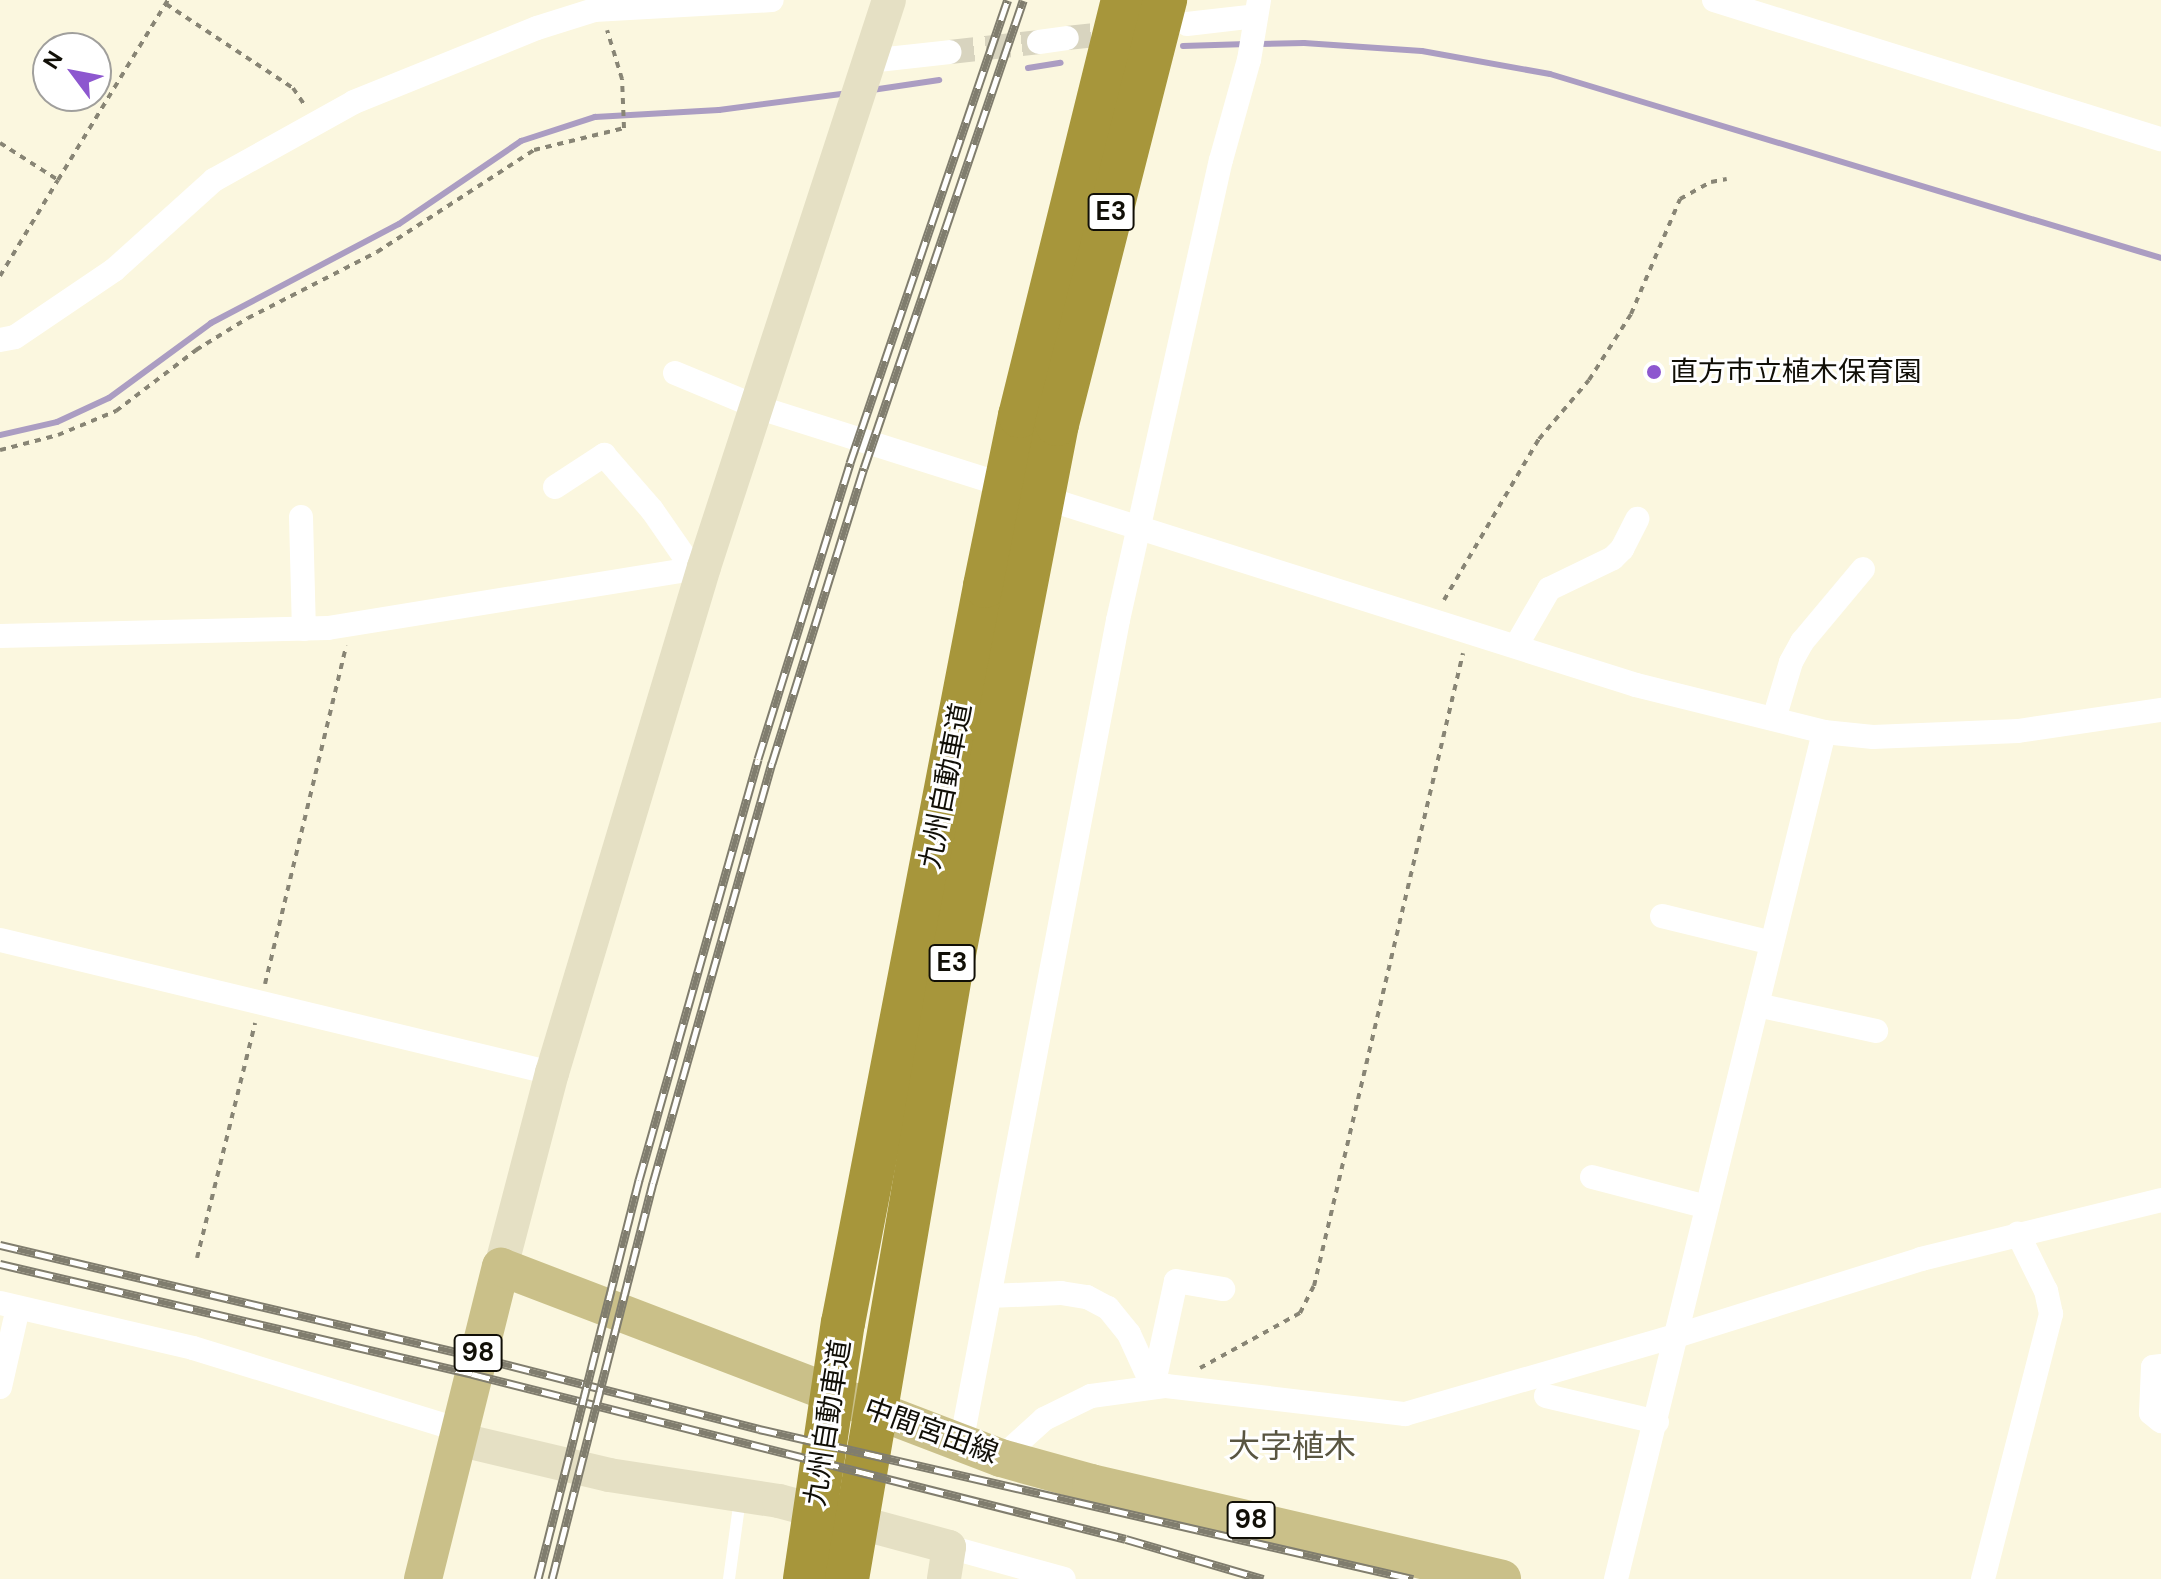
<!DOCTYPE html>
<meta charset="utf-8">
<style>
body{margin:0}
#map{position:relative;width:2161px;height:1579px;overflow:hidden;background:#fbf7df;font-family:"DM Sans","Noto Sans JP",sans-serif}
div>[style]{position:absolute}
.stream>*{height:6px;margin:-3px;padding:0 3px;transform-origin:3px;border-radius:3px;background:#ab9dc2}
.street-tunnel>*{height:24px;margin-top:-12px;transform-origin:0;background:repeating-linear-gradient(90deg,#d8d4bf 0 24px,transparent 0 36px)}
.path>*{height:4px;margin-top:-2px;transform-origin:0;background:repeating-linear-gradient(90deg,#888575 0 6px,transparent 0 12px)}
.lane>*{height:12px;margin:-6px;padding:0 6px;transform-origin:6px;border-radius:6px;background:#fff}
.street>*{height:24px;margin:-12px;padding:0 12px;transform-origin:12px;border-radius:12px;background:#fff}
.secondary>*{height:34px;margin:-17px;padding:0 17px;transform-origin:17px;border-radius:17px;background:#e5e0c4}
.primary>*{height:38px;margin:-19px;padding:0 19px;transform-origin:19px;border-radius:19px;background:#cac089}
.highway>*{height:44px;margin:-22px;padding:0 22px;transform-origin:22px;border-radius:22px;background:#a7963b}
.rail>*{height:9px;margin-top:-4.5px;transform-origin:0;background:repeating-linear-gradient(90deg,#fff 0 18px,#807d6e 0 36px);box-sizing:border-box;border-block:2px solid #807d6e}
.dots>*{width:22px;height:22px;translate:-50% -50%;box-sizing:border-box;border:4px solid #fff;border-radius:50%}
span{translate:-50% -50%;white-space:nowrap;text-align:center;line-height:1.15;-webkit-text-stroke:6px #fff;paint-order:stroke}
.shield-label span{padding:2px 6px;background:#fff;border:2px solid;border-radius:6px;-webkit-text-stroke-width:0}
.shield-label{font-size:26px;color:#110f07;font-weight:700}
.poi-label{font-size:28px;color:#110f07}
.left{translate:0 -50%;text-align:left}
.street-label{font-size:28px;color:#110f07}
.quarter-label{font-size:32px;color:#595541}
.north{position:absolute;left:32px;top:32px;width:80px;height:80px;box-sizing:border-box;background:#fff;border:2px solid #a09f9c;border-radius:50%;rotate:302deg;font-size:22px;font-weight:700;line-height:32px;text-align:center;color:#110f07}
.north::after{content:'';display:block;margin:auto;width:28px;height:36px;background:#8d57cf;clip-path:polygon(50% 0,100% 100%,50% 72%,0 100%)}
</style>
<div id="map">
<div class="stream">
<div style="left:1258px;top:44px;width:46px;rotate:-1.2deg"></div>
<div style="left:1304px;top:43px;width:118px;rotate:3.9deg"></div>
<div style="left:1422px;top:51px;width:130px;rotate:10.2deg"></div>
<div style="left:1550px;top:74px;width:638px;rotate:16.76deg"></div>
<div style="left:1183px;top:46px;width:64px;rotate:-1.8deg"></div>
<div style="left:1028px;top:68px;width:33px;rotate:-9deg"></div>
<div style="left:872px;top:90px;width:68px;rotate:-8.5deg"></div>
<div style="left:0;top:435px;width:58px;rotate:-12.8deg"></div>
<div style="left:57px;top:422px;width:57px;rotate:-24.8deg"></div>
<div style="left:109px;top:398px;width:127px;rotate:-36.3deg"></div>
<div style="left:211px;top:323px;width:212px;rotate:-27.8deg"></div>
<div style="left:399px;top:224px;width:148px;rotate:-34.2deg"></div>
<div style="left:521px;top:141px;width:78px;rotate:-18deg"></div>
<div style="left:595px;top:117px;width:124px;rotate:-3.2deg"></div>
<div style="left:719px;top:110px;width:131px;rotate:-7.5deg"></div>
</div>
<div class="street-tunnel">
<div style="left:1067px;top:38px;width:57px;rotate:-6deg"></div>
<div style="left:950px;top:52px;width:90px;rotate:-6.4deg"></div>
</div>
<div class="path">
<div style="left:166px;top:4px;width:152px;rotate:33.5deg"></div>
<div style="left:293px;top:88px;width:22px;rotate:56deg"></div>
<div style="left:0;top:143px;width:69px;rotate:32.5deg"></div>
<div style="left:58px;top:180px;width:211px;rotate:-58.6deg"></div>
<div style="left:0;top:276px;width:112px;rotate:-58.9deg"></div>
<div style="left:0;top:450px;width:60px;rotate:-14.5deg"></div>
<div style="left:58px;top:435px;width:63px;rotate:-22.5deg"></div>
<div style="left:116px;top:411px;width:101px;rotate:-37.3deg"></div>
<div style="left:196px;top:350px;width:61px;rotate:-31.6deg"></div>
<div style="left:248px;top:318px;width:145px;rotate:-27.1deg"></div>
<div style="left:377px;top:252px;width:187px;rotate:-33deg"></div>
<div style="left:534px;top:150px;width:93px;rotate:-13.7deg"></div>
<div style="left:624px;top:128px;width:49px;rotate:-92.3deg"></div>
<div style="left:622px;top:79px;width:51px;rotate:-107deg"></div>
<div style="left:1444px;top:600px;width:187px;rotate:-59.5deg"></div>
<div style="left:1539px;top:439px;width:77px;rotate:-49.7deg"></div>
<div style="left:1589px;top:380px;width:78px;rotate:-57.5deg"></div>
<div style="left:1631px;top:314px;width:125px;rotate:-66.9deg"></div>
<div style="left:1680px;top:199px;width:35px;rotate:-29deg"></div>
<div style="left:1711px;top:182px;width:16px;rotate:-11deg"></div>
<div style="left:265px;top:984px;width:348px;rotate:-76.5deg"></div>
<div style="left:197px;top:1258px;width:242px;rotate:-76.1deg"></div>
<div style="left:1200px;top:1368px;width:114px;rotate:-28.8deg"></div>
<div style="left:1300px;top:1313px;width:30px;rotate:-63deg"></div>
<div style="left:1314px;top:1286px;width:650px;rotate:-76.75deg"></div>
</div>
<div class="lane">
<div style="left:729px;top:1579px;width:81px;rotate:-82.2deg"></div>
</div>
<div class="street">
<div style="left:1714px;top:0;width:468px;rotate:17.3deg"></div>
<div style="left:1187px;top:24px;width:69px;rotate:-6.6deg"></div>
<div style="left:1039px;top:42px;width:28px;rotate:-8deg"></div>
<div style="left:869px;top:61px;width:81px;rotate:-6.3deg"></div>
<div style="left:0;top:340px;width:15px;rotate:-11deg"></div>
<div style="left:15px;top:337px;width:120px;rotate:-34.1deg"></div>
<div style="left:114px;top:270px;width:135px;rotate:-42deg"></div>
<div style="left:214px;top:180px;width:160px;rotate:-29.1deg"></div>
<div style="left:354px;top:102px;width:197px;rotate:-22deg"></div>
<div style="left:537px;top:28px;width:60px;rotate:-17.5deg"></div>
<div style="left:594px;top:10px;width:178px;rotate:-3.2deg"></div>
<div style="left:675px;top:373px;width:89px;rotate:22.5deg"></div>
<div style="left:757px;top:407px;width:922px;rotate:17.55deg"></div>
<div style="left:1636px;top:685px;width:194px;rotate:14deg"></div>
<div style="left:1824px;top:732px;width:49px;rotate:5.8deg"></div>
<div style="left:1873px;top:737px;width:145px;rotate:-2.4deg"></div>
<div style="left:2018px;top:731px;width:145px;rotate:-8.4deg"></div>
<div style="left:555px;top:487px;width:59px;rotate:-33.1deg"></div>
<div style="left:604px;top:455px;width:73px;rotate:48.9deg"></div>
<div style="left:652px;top:510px;width:72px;rotate:55.2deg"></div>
<div style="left:301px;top:517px;width:112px;rotate:88.5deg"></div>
<div style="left:0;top:636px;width:328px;rotate:-1.4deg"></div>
<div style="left:328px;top:628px;width:381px;rotate:-9.2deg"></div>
<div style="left:1516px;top:646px;width:66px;rotate:-59.9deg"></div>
<div style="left:1549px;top:589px;width:71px;rotate:-25.8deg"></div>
<div style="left:1613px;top:558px;width:13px;rotate:-45deg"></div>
<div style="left:1622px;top:549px;width:34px;rotate:-63deg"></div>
<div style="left:1774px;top:719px;width:59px;rotate:-73.4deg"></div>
<div style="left:1791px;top:662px;width:23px;rotate:-61deg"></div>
<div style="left:1802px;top:642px;width:95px;rotate:-50.1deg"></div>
<div style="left:1662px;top:916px;width:113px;rotate:13.8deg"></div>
<div style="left:0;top:940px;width:568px;rotate:13.55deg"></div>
<div style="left:1757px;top:1005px;width:122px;rotate:12.3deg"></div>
<div style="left:1592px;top:1177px;width:119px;rotate:14.6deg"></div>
<div style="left:990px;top:1296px;width:71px;rotate:-2.4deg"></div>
<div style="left:1061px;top:1293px;width:26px;rotate:9deg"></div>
<div style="left:1087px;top:1297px;width:24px;rotate:28deg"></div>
<div style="left:1108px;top:1308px;width:33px;rotate:51deg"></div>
<div style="left:1129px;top:1334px;width:58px;rotate:65.6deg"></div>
<div style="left:0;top:1303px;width:198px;rotate:13.1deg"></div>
<div style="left:193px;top:1348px;width:279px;rotate:17.1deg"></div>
<div style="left:2161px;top:1366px;width:8px;rotate:173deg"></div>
<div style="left:2153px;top:1367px;width:46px;rotate:92.5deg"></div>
<div style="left:2151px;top:1413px;width:13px;rotate:39deg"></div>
<div style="left:0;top:1387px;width:81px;rotate:-77.2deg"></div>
<div style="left:1153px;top:1387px;width:108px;rotate:-77.8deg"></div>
<div style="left:1176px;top:1281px;width:48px;rotate:9.7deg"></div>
<div style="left:1546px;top:1396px;width:114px;rotate:13.2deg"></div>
<div style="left:961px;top:1444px;width:839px;rotate:-79.21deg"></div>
<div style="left:1118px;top:620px;width:471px;rotate:-77.4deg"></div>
<div style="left:1221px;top:160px;width:104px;rotate:-74.4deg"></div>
<div style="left:1249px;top:60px;width:61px;rotate:-80.5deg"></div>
<div style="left:1001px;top:1458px;width:58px;rotate:-42.2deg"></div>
<div style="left:1044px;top:1419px;width:52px;rotate:-26.1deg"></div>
<div style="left:1091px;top:1396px;width:76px;rotate:-7.6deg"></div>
<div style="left:1166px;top:1386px;width:241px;rotate:6.7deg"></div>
<div style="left:1405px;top:1414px;width:282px;rotate:-16.1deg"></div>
<div style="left:1676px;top:1336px;width:257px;rotate:-17.4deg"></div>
<div style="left:1921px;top:1259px;width:247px;rotate:-13.8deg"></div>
<div style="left:949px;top:1547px;width:119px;rotate:15.5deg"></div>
<div style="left:1616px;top:1579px;width:872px;rotate:-76.2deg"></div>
<div style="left:1983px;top:1579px;width:274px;rotate:-75.6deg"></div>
<div style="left:2051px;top:1314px;width:24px;rotate:-102deg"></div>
<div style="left:2046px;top:1291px;width:64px;rotate:-116.2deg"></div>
</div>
<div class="secondary">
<div style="left:501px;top:1267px;width:201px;rotate:-75.3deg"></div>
<div style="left:552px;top:1073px;width:528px;rotate:-73.28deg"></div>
<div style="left:704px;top:567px;width:596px;rotate:-71.93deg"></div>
<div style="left:457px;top:1439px;width:156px;rotate:13.3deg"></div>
<div style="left:609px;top:1475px;width:172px;rotate:8.7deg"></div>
<div style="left:779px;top:1501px;width:176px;rotate:15.1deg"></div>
<div style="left:949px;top:1547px;width:32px;rotate:99deg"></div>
</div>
<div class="primary">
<div style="left:423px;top:1579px;width:322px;rotate:-76deg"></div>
<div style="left:501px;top:1267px;width:535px;rotate:20.91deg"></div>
<div style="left:1001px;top:1458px;width:93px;rotate:15.5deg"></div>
<div style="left:1091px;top:1483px;width:422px;rotate:13.1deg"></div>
</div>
<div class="highway">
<div style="left:805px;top:1579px;width:259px;rotate:-81.6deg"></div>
<div style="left:843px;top:1323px;width:751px;rotate:-79.09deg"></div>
<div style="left:985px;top:586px;width:174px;rotate:-78.4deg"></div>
<div style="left:1020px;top:416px;width:429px;rotate:-76.1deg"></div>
<div style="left:847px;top:1579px;width:624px;rotate:-80.31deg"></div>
<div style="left:952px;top:964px;width:550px;rotate:-79deg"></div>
<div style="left:1057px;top:424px;width:438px;rotate:-75.7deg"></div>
</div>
<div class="rail">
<div style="left:0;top:1245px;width:490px;rotate:13.2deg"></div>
<div style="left:477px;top:1357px;width:291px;rotate:14.3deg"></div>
<div style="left:759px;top:1429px;width:671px;rotate:12.92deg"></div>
<div style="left:0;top:1264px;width:485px;rotate:13.1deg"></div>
<div style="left:472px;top:1374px;width:674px;rotate:14.16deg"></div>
<div style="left:1126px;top:1539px;width:143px;rotate:16.3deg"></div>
<div style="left:538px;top:1579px;width:412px;rotate:-75.8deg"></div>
<div style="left:639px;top:1180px;width:437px;rotate:-74.2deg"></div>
<div style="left:758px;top:759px;width:310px;rotate:-72.7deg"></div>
<div style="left:850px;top:463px;width:489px;rotate:-71.2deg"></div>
<div style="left:552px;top:1579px;width:409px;rotate:-75.7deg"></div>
<div style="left:653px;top:1183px;width:437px;rotate:-74.2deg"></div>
<div style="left:772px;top:763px;width:309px;rotate:-72.7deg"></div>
<div style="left:864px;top:468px;width:494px;rotate:-71.2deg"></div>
</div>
<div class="dots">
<div style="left:1654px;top:372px;background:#8d57cf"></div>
</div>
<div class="shield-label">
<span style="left:1111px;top:212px">E3</span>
<span style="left:952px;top:963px">E3</span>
<span style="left:478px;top:1353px">98</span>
<span style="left:1251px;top:1520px">98</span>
</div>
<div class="poi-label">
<span class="left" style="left:1670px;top:372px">直方市立植木保育園</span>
</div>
<div class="street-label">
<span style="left:946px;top:786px;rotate:-79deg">九州自動車道</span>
<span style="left:828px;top:1423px;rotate:-81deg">九州自動車道</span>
<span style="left:931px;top:1431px;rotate:20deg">中間宮田線</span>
</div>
<div class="quarter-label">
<span style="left:1292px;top:1446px">大字植木</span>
</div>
<div class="north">N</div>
</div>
